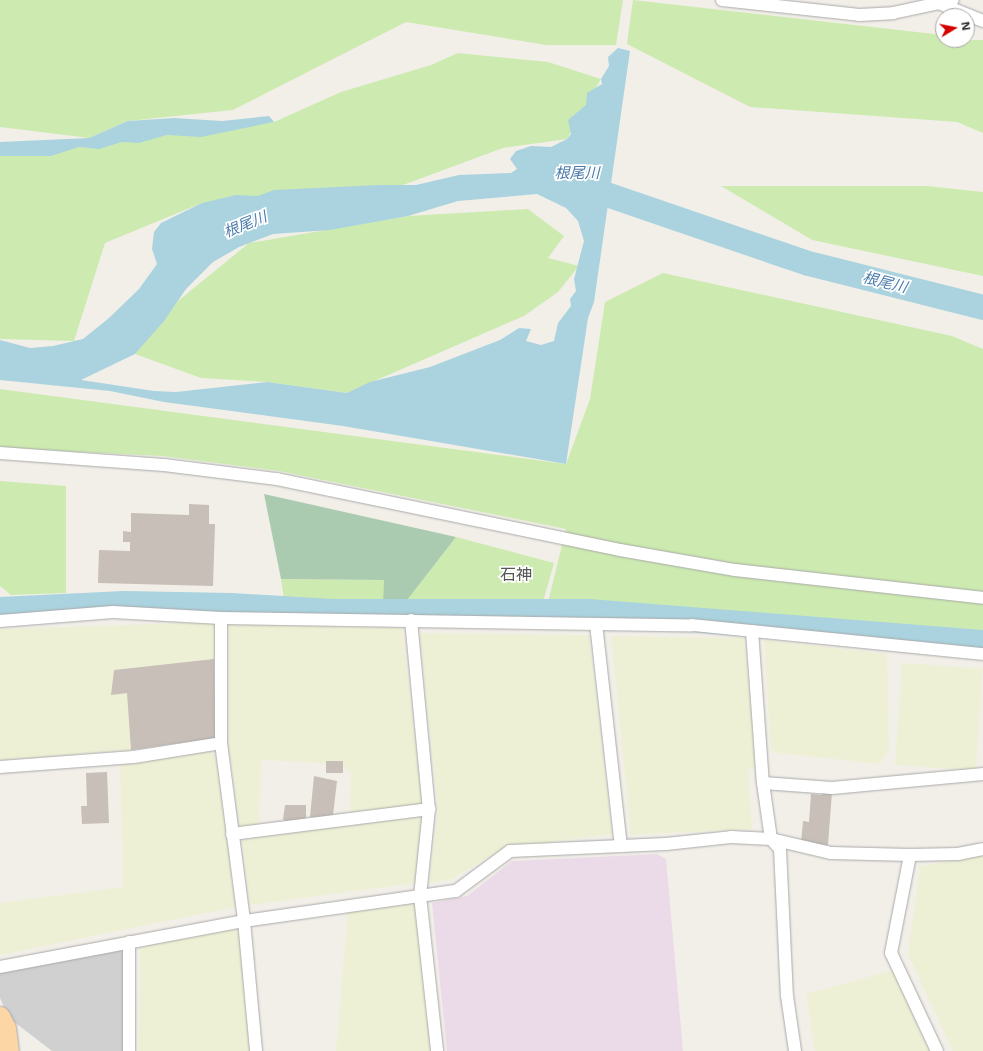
<!DOCTYPE html>
<meta charset="utf-8">
<style>
body{margin:0}
#map{position:relative;width:983px;height:1051px;overflow:hidden;background:#f2efe9;font-family:"Noto Sans","Noto Sans JP",sans-serif}
div>[style]{position:absolute}
.industrial>*{inset:0;background:#ebdbe8}
.religious>*{inset:0;background:#d0d0d0}
.farmland>*{inset:0;background:#eef0d5;transform-origin:0 0}
.grass>*{inset:0;background:#cdebb0}
.cemetery>*{inset:0;background:#aacbaf}
.water>*{inset:0;background:#aad3df}
.river>*{height:25px;margin:-12.5px;padding:0 12.5px;transform-origin:12.5px;border-radius:12.5px;background:#aad3df}
.building>*{inset:0;background:#c7bfb8;transform-origin:0 0}
.roads{filter:drop-shadow(0 0 1px #a9a9a9) drop-shadow(0 0 1px #a9a9a9)}
.street>*{height:12px;margin:-6px;padding:0 6px;transform-origin:6px;border-radius:6px;background:#fff}
.primary>*{height:19px;margin:-9.5px;padding:0 9.5px;transform-origin:9.5px;border-radius:9.5px;background:#fcd6a4}
span{translate:-50% -50%;white-space:nowrap;text-align:center;line-height:1.15;-webkit-text-stroke:3.5px #fff;paint-order:stroke}
.water-label{font-size:15px;color:#4a7aab;font-style:italic}
.quarter-label{font-size:16px;color:#555}
.north{position:absolute;left:935px;top:8px;width:40px;height:40px;box-sizing:border-box;background:#fff;border:1px solid #a7a7a7;border-radius:50%;rotate:80deg;font-size:11px;font-weight:700;line-height:16px;text-align:center;color:#222}
.north::after{content:'';display:block;margin:auto;width:14px;height:18px;background:#d40000;clip-path:polygon(50% 0,100% 100%,50% 72%,0 100%)}
</style>
<div id="map">
<div class="industrial">
<div style="clip-path:polygon(657px 854px,666px 859px,683px 1051px,447px 1051px,432px 903px,467px 896px,512px 861px)"></div>
</div>
<div class="religious">
<div style="clip-path:polygon(124px 948px,124px 1051px,52px 1051px,9px 1018px,0 998px,0 971px)"></div>
</div>
<div class="farmland">
<div style="clip-path:polygon(216px 622px,214px 659px,114px 670px,111px 694px,127px 693px,131px 750px,0 760px,0 629px)"></div>
<div style="clip-path:polygon(229px 624px,402px 628px,423px 806px,350px 815px,351px 773px,342px 764px,261px 760px,259px 827px,240px 827px,229px 747px)"></div>
<div style="clip-path:polygon(420px 633px,589px 635px,612px 834px,504px 848px,452px 879px,429px 883px,438px 811px)"></div>
<div style="clip-path:polygon(611px 636px,744px 638px,757px 768px,748px 769px,752px 829px,631px 835px)"></div>
<div style="clip-path:polygon(764px 640px,887px 654px,889px 750px,880px 764px,771px 752px)"></div>
<div style="left:902px;top:663px;width:81px;height:102px;rotate:4deg"></div>
<div style="clip-path:polygon(208px 750px,216px 756px,235px 907px,0 955px,0 903px,123px 887px,120px 762px)"></div>
<div style="clip-path:polygon(419px 816px,424px 820px,415px 883px,250px 905px,242px 840px)"></div>
<div style="clip-path:polygon(983px 856px,983px 1051px,953px 1051px,908px 954px,920px 866px)"></div>
<div style="clip-path:polygon(412px 903px,417px 906px,432px 1051px,336px 1051px,348px 910px)"></div>
<div style="clip-path:polygon(234px 927px,240px 931px,252px 1051px,139px 1051px,140px 945px)"></div>
<div style="clip-path:polygon(893px 970px,929px 1051px,815px 1051px,806px 994px)"></div>
</div>
<div class="grass">
<div style="clip-path:polygon(0 0,623px 0,616px 45px,546px 45px,406px 22px,233px 110px,128px 121px,89px 138px,0 127px)"></div>
<div style="clip-path:polygon(633px 0,943px 35px,943px 40px,983px 40px,983px 133px,957px 122px,750px 107px,627px 44px)"></div>
<div style="clip-path:polygon(458px 53px,548px 62px,601px 79px,567px 139px,503px 148px,403px 185px,202px 203px,105px 243px,74px 341px,0 339px,0 148px,274px 122px,341px 92px,431px 65px)"></div>
<div style="clip-path:polygon(721px 186px,927px 186px,983px 192px,983px 276px,812px 240px)"></div>
<div style="clip-path:polygon(528px 209px,564px 236px,548px 258px,579px 266px,558px 292px,524px 316px,347px 393px,267px 382px,201px 378px,135px 354px,178px 301px,249px 243px,408px 216px)"></div>
<div style="clip-path:polygon(663px 273px,952px 336px,983px 349px,983px 640px,781px 618px,548px 602px,566px 529px,279px 471px,162px 456px,0 448px,0 389px,566px 464px,590px 399px,605px 302px)"></div>
<div style="clip-path:polygon(0 481px,66px 486px,66px 593px,11px 595px,0 586px)"></div>
<div style="clip-path:polygon(456px 537px,554px 563px,541px 609px,285px 606px,281px 579px,384px 580px,404px 604px)"></div>
</div>
<div class="cemetery">
<div style="clip-path:polygon(264px 494px,456px 537px,404px 604px,383px 604px,384px 580px,281px 579px)"></div>
</div>
<div class="water">
<div style="clip-path:polygon(evenodd,618px 48px,630px 51px,594px 302px,588px 318px,566px 464px,343px 426px,164px 402px,110px 391px,0 380px,0 340px,30px 348px,53px 346px,83px 339px,109px 318px,139px 289px,157px 264px,152px 249px,154px 232px,161px 223px,202px 203px,236px 195px,258px 196px,274px 190px,379px 185px,416px 185px,459px 175px,511px 173px,517px 169px,510px 159px,516px 151px,531px 146px,551px 147px,567px 139px,571px 134px,568px 120px,586px 105px,587px 93px,602px 84px,601px 79px,609px 66px,608px 57px,618px 48px,537px 194px,566px 208px,578px 221px,584px 241px,574px 279px,576px 291px,570px 299px,571px 306px,558px 323px,554px 341px,541px 345px,526px 341px,531px 329px,519px 328px,500px 340px,430px 367px,370px 382px,347px 393px,267px 382px,176px 392px,154px 391px,81px 380px,135px 354px,164px 321px,186px 289px,213px 262px,239px 247px,273px 234px,330px 230px,408px 216px,458px 201px,537px 194px)"></div>
<div style="clip-path:polygon(269px 116px,274px 122px,201px 137px,167px 135px,139px 143px,122px 142px,99px 149px,79px 147px,51px 156px,0 156px,0 142px,89px 138px,128px 121px,174px 118px,222px 121px)"></div>
</div>
<div class="river">
<div style="left:577px;top:184px;width:244px;rotate:18.9deg"></div>
<div style="left:808px;top:263px;width:180px;rotate:14.1deg"></div>
<div style="left:0;top:609px;width:124px;rotate:-2.8deg"></div>
<div style="left:124px;top:603px;width:107px;rotate:1.1deg"></div>
<div style="left:231px;top:605px;width:100px;rotate:3.4deg"></div>
<div style="left:331px;top:611px;width:257px"></div>
<div style="left:588px;top:611px;width:396px;rotate:4.5deg"></div>
</div>
<div class="building">
<div style="clip-path:polygon(189px 504px,209px 505px,209px 524px,215px 524px,213px 586px,98px 583px,99px 550px,130px 551px,130px 542px,123px 542px,123px 531px,131px 532px,131px 513px,189px 515px)"></div>
<div style="clip-path:polygon(214px 659px,215px 738px,131px 750px,127px 693px,111px 695px,114px 670px)"></div>
<div style="left:326px;top:761px;width:17px;height:12px"></div>
<div style="clip-path:polygon(107px 772px,109px 823px,82px 824px,81px 806px,87px 806px,86px 773px)"></div>
<div style="clip-path:polygon(314px 776px,337px 781px,333px 815px,330px 817px,310px 817px)"></div>
<div style="clip-path:polygon(822px 791px,832px 792px,828px 845px,801px 843px,803px 821px,809px 822px,811px 794px,822px 795px)"></div>
<div style="clip-path:polygon(285px 805px,306px 805px,306px 820px,285px 821px,283px 819px)"></div>
</div>
<div class="roads">
<div class="street">
<div style="left:722px;top:0;width:138px;rotate:6.2deg"></div>
<div style="left:859px;top:15px;width:34px;rotate:-3deg"></div>
<div style="left:893px;top:13px;width:61px;rotate:-12.2deg"></div>
<div style="left:941px;top:4px;width:45px;rotate:22deg"></div>
<div style="left:0;top:453px;width:164px;rotate:4.2deg"></div>
<div style="left:164px;top:465px;width:114px;rotate:7.1deg"></div>
<div style="left:277px;top:479px;width:350px;rotate:11.7deg"></div>
<div style="left:620px;top:550px;width:117px;rotate:9.9deg"></div>
<div style="left:735px;top:570px;width:250px;rotate:6.4deg"></div>
<div style="left:221px;top:618px;width:125px;rotate:90deg"></div>
<div style="left:221px;top:743px;width:179px;rotate:82.6deg"></div>
<div style="left:244px;top:921px;width:131px;rotate:84.7deg"></div>
<div style="left:411px;top:620px;width:190px;rotate:84.6deg"></div>
<div style="left:429px;top:809px;width:87px;rotate:95.9deg"></div>
<div style="left:420px;top:896px;width:156px;rotate:83.7deg"></div>
<div style="left:0;top:621px;width:113px;rotate:-4.6deg"></div>
<div style="left:113px;top:612px;width:108px;rotate:3.2deg"></div>
<div style="left:221px;top:618px;width:471px;rotate:0.9deg"></div>
<div style="left:692px;top:625px;width:292px;rotate:5.7deg"></div>
<div style="left:596px;top:624px;width:223px;rotate:83.6deg"></div>
<div style="left:752px;top:631px;width:152px;rotate:85.9deg"></div>
<div style="left:763px;top:783px;width:57px;rotate:81.9deg"></div>
<div style="left:771px;top:839px;width:13px;rotate:48deg"></div>
<div style="left:780px;top:849px;width:147px;rotate:87.3deg"></div>
<div style="left:787px;top:996px;width:56px;rotate:81.7deg"></div>
<div style="left:0;top:767px;width:134px;rotate:-4.3deg"></div>
<div style="left:134px;top:757px;width:88px;rotate:-9.1deg"></div>
<div style="left:763px;top:783px;width:69px;rotate:4.1deg"></div>
<div style="left:832px;top:788px;width:152px;rotate:-5.3deg"></div>
<div style="left:232px;top:834px;width:199px;rotate:-7.2deg"></div>
<div style="left:129px;top:942px;width:109px;rotate:90deg"></div>
<div style="left:0;top:967px;width:248px;rotate:-10.7deg"></div>
<div style="left:244px;top:921px;width:214px;rotate:-8.1deg"></div>
<div style="left:456px;top:891px;width:67px;rotate:-36.5deg"></div>
<div style="left:510px;top:851px;width:156px;rotate:-2.6deg"></div>
<div style="left:666px;top:844px;width:65px;rotate:-6.1deg"></div>
<div style="left:731px;top:837px;width:40px;rotate:2.9deg"></div>
<div style="left:771px;top:839px;width:62px;rotate:13.1deg"></div>
<div style="left:831px;top:853px;width:79px;rotate:1.5deg"></div>
<div style="left:937px;top:1051px;width:108px;rotate:-115.1deg"></div>
<div style="left:891px;top:953px;width:100px;rotate:-79deg"></div>
<div style="left:910px;top:855px;width:48px;rotate:-1.2deg"></div>
<div style="left:958px;top:854px;width:25px;rotate:-11deg"></div>
</div>
<div class="primary">
<div style="left:0;top:1016px;width:13px;rotate:63deg"></div>
<div style="left:6px;top:1028px;width:23px;rotate:83deg"></div>
</div>
</div>
<div class="water-label">
<span style="left:577px;top:173px">根尾川</span>
<span style="left:245px;top:224px;rotate:-22deg">根尾川</span>
<span style="left:885px;top:282px;rotate:14deg">根尾川</span>
</div>
<div class="quarter-label">
<span style="left:516px;top:574px">石神</span>
</div>
<div class="north">N</div>
</div>
